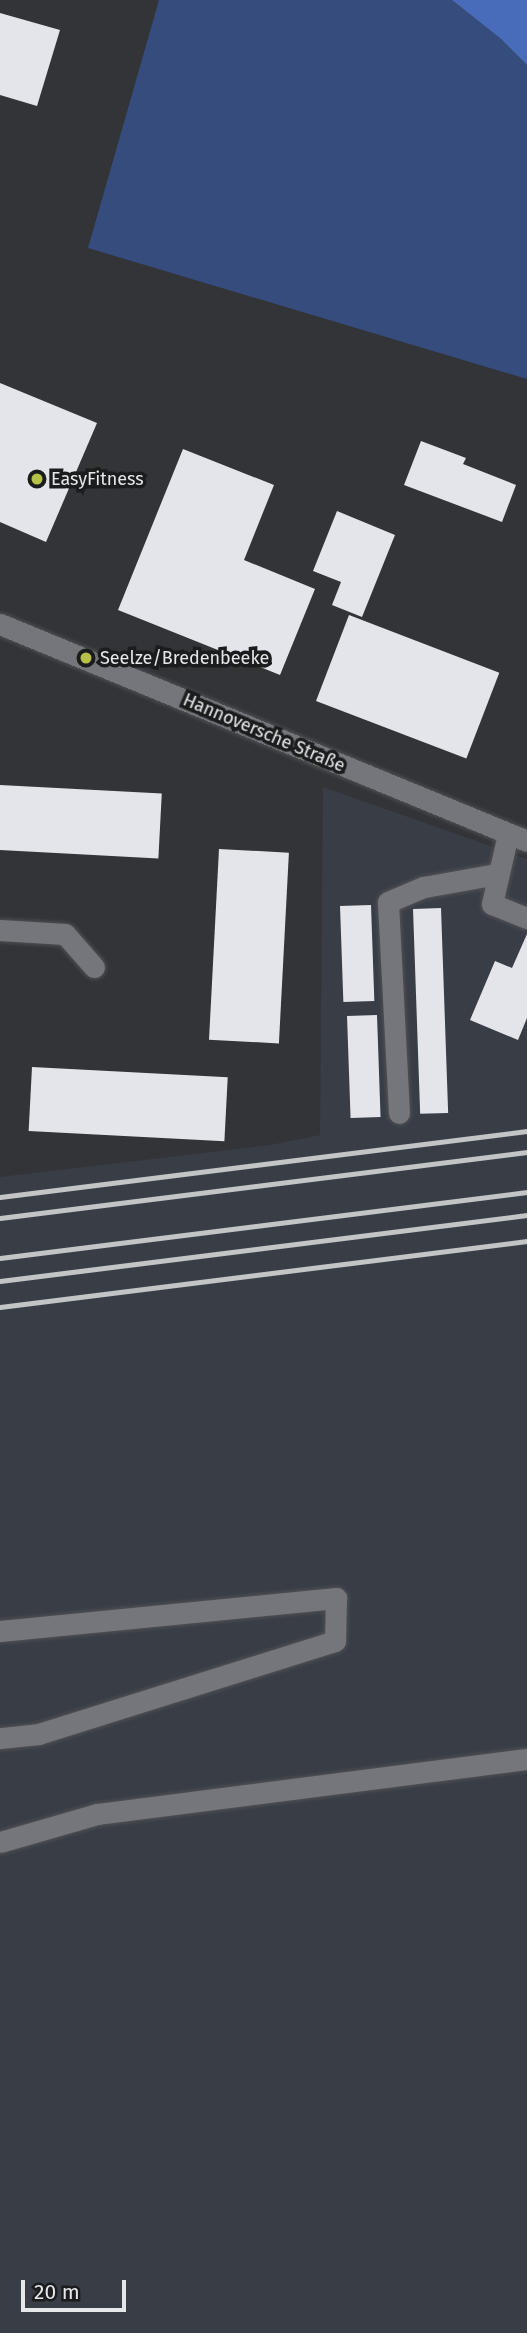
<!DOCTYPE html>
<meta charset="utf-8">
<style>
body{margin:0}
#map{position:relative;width:527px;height:2333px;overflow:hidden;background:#323438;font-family:"Fira Sans",sans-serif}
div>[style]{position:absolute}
.built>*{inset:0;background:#393d46}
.green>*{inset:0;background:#354c7d}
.water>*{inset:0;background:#486cba}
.building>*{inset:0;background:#e3e5ea;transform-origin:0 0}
.roads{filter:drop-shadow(0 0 2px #4f5154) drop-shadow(0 0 2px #4f5154)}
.minor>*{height:21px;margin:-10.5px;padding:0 10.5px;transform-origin:10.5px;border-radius:10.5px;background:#74767b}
.rail>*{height:5px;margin:-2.5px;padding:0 2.5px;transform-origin:2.5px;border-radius:2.5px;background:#c2c4c6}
.dots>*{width:19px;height:19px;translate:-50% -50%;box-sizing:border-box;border:4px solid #1b1c1e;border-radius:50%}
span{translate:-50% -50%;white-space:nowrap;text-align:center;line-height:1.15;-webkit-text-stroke:7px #1b1c1e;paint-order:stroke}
.poi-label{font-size:18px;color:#e5e7e9}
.left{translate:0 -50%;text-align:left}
.street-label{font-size:18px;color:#e5e7e9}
.scale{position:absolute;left:21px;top:2280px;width:105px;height:32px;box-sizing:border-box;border:4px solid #e5e7e9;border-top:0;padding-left:9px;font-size:21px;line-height:24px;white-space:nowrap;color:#e5e7e9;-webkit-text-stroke:5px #1b1c1e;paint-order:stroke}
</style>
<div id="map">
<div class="built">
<div style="clip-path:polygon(323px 787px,527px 859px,527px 2333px,0 2333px,0 1177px,270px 1145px,320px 1135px)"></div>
</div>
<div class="green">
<div style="clip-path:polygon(159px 0,452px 0,501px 39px,527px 65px,527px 379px,88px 248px)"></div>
</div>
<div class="water">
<div style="clip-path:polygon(452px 0,527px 0,527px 65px,501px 39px)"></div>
</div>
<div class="building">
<div style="clip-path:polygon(0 13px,60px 30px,37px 106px,0 95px)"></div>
<div style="clip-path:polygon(0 383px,97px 423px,46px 542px,0 522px)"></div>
<div style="clip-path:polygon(421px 441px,466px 458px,463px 464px,516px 485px,502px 522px,404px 485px)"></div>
<div style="clip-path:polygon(183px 449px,274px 485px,244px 560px,315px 589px,280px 675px,118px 610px)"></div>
<div style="clip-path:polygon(337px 511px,395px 535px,362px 617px,332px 605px,341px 582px,313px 571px)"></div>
<div style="left:349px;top:615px;width:161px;height:92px;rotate:21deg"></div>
<div style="left:0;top:785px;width:162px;height:65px;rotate:3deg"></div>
<div style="left:219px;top:849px;width:70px;height:191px;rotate:3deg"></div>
<div style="left:371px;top:905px;width:96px;height:31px;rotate:88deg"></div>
<div style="left:441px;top:908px;width:205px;height:28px;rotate:88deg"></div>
<div style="clip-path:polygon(527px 934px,527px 1018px,518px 1040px,470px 1020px,495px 961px,512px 968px)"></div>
<div style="left:377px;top:1015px;width:102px;height:30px;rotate:88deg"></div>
<div style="left:32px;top:1067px;width:196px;height:64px;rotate:3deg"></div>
</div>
<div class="roads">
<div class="minor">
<div style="left:0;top:624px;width:570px;rotate:22.38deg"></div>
<div style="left:508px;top:834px;width:72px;rotate:102.9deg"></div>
<div style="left:492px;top:904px;width:38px;rotate:22deg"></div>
<div style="left:0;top:930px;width:65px;rotate:3.5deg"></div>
<div style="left:65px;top:934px;width:44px;rotate:48.7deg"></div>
<div style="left:399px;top:1113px;width:211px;rotate:-93deg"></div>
<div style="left:388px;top:902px;width:39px;rotate:-23deg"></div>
<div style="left:424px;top:887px;width:74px;rotate:-10.1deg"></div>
<div style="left:0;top:1631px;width:338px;rotate:-5.6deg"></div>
<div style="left:336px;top:1598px;width:43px;rotate:91.3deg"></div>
<div style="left:335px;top:1641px;width:310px;rotate:162.6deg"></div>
<div style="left:39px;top:1734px;width:39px;rotate:174deg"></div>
<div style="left:0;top:1842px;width:101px;rotate:-16.1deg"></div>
<div style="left:97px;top:1814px;width:434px;rotate:-7.3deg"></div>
</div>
</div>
<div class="rail">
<div style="left:0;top:1197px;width:531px;rotate:-7.14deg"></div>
<div style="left:0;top:1218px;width:531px;rotate:-7.14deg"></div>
<div style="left:0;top:1258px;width:531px;rotate:-7.14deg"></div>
<div style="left:0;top:1281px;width:531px;rotate:-7.14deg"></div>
<div style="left:0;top:1307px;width:531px;rotate:-7.14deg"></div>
</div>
<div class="dots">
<div style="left:37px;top:479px;background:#b6c149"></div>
<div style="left:86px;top:658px;background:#b6c149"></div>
</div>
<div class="poi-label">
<span class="left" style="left:51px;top:479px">EasyFitness</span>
<span class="left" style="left:100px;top:658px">Seelze/Bredenbeeke</span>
</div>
<div class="street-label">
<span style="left:264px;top:733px;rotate:23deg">Hannoversche Straße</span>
</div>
<div class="scale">20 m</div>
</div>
